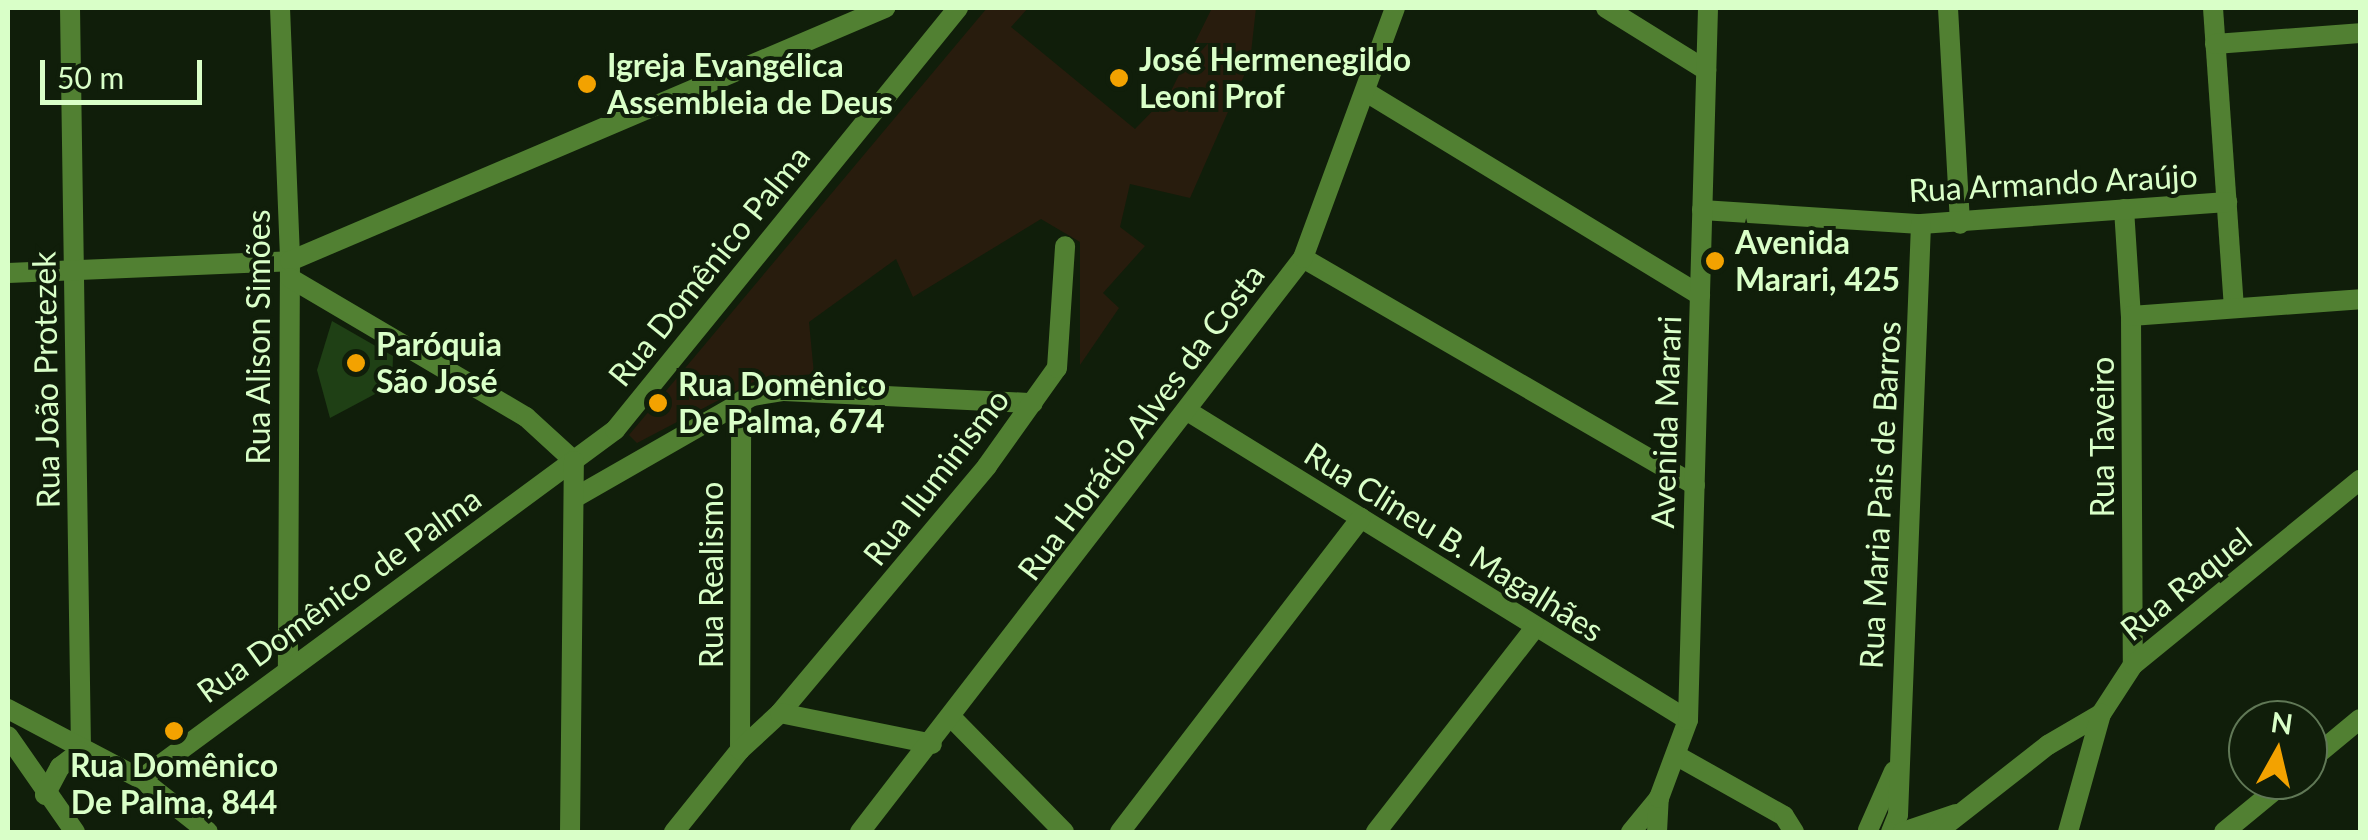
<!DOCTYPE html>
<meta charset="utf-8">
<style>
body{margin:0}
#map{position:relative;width:2368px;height:840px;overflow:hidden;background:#101e0a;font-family:Lato,sans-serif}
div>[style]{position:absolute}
.green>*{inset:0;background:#281c0d}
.building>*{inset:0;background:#1f4015}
.street>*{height:20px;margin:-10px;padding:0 10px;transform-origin:10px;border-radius:10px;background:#518032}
.dots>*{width:28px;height:28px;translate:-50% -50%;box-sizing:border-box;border:5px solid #101e0a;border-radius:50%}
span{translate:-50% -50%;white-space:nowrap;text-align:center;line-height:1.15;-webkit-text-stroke:8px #101e0a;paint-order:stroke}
.poi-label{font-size:32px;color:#d9ffc8;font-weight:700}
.left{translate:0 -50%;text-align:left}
.street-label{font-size:32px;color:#d9ffc8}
.frame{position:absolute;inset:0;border:10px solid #d9ffc8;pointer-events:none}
.north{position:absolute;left:2228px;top:700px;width:100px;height:100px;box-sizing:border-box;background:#101e0a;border:2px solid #607856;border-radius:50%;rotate:8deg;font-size:28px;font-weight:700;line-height:40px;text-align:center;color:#d9ffc8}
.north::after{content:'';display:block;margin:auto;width:35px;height:45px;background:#f3a200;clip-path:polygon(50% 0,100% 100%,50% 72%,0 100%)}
.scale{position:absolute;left:40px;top:60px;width:162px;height:45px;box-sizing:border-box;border:5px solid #d9ffc8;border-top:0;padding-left:12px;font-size:30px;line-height:35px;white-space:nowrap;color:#d9ffc8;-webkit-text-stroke:8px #101e0a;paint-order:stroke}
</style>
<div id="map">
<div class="green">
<div style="clip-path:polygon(987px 8px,1028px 8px,1011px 27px,1135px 129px,1170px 93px,1212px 8px,1256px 8px,1250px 62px,1190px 198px,1130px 184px,1120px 227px,1145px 246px,1103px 293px,1119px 308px,1080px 365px,1080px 242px,1041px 219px,913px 297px,896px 259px,809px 322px,814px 374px,759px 379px,637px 443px,629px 435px)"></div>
</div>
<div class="building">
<div style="clip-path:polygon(332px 321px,393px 356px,392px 385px,330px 418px,317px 370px)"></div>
</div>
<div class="street">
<div style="left:70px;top:8px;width:743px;rotate:89.15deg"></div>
<div style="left:280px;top:8px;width:253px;rotate:87.7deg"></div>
<div style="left:290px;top:261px;width:406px;rotate:90.3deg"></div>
<div style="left:1606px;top:8px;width:118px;rotate:31.8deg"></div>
<div style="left:1948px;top:8px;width:216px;rotate:86.8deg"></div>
<div style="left:2213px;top:8px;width:300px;rotate:86deg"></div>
<div style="left:2215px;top:44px;width:145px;rotate:-4.3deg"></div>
<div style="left:1366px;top:92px;width:391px;rotate:31.3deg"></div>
<div style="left:2124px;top:209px;width:107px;rotate:86.3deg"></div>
<div style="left:2131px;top:316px;width:349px;rotate:89.7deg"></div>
<div style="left:1702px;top:210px;width:219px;rotate:3.7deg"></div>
<div style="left:1921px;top:224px;width:307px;rotate:-4.1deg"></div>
<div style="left:1303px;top:258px;width:453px;rotate:30.1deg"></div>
<div style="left:8px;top:273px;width:282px;rotate:-2.4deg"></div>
<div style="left:290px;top:261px;width:647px;rotate:-23.04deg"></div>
<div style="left:290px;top:278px;width:274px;rotate:30.5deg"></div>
<div style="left:526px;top:417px;width:65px;rotate:42.5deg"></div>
<div style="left:2131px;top:316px;width:230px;rotate:-4.2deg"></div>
<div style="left:1189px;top:412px;width:586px;rotate:31.68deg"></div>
<div style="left:576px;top:497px;width:203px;rotate:-29.8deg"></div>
<div style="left:752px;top:396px;width:32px;rotate:-9deg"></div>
<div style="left:784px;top:391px;width:249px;rotate:2.8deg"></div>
<div style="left:8px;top:709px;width:150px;rotate:27.8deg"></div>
<div style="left:141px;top:779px;width:85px;rotate:38.3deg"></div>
<div style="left:780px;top:713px;width:322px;rotate:-50deg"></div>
<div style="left:987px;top:466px;width:120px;rotate:-54.5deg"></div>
<div style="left:1057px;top:368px;width:122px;rotate:-86.2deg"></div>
<div style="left:952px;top:718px;width:160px;rotate:45.5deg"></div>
<div style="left:8px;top:736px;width:117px;rotate:55.1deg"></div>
<div style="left:740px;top:750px;width:349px;rotate:-89.8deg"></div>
<div style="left:1679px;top:757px;width:120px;rotate:29.3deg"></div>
<div style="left:1784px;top:816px;width:19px;rotate:58deg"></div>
<div style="left:2308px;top:762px;width:67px;rotate:-39.6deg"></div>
<div style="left:141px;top:779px;width:589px;rotate:-36.36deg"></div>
<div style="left:615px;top:430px;width:544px;rotate:-50.9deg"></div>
<div style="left:45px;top:795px;width:32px;rotate:-62deg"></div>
<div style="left:60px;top:767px;width:26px;rotate:-37deg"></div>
<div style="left:1868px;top:830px;width:64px;rotate:-66.2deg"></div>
<div style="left:570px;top:832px;width:371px;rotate:-89.4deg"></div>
<div style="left:674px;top:832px;width:105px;rotate:-51.2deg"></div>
<div style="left:740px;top:750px;width:54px;rotate:-42.8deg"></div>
<div style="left:780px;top:713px;width:155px;rotate:11.5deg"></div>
<div style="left:860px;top:832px;width:725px;rotate:-52.34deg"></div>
<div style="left:1303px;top:258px;width:266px;rotate:-69.8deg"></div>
<div style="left:1120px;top:832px;width:396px;rotate:-52.5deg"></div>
<div style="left:1376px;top:832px;width:257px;rotate:-52.1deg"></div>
<div style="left:1631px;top:832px;width:44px;rotate:-50.5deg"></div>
<div style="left:1657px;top:832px;width:34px;rotate:-87deg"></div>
<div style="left:1659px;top:798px;width:83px;rotate:-69.6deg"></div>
<div style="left:1688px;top:720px;width:712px;rotate:-88.39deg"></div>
<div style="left:1891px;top:832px;width:18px;rotate:-68deg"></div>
<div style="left:1898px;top:815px;width:591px;rotate:-87.77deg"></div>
<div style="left:1903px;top:832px;width:56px;rotate:-18.8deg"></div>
<div style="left:1937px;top:832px;width:141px;rotate:-38.1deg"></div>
<div style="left:2048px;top:745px;width:61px;rotate:-30.3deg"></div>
<div style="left:2101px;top:714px;width:59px;rotate:-56.9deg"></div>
<div style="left:2133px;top:665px;width:293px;rotate:-39.2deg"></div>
<div style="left:2068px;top:832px;width:123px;rotate:-74.4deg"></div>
<div style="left:2224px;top:832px;width:82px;rotate:-39.5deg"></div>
</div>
<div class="dots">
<div style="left:1119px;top:78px;background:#f3a200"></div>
<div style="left:587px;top:84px;background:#f3a200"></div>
<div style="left:1715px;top:261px;background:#f3a200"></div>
<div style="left:356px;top:363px;background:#f3a200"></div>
<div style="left:658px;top:403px;background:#f3a200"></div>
<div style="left:174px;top:731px;background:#f3a200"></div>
</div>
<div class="poi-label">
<span class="left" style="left:1139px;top:78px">José Hermenegildo<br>Leoni Prof</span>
<span class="left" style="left:607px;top:84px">Igreja Evangélica<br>Assembleia de Deus</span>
<span class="left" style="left:1735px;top:261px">Avenida<br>Marari, 425</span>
<span class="left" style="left:376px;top:363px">Paróquia<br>São José</span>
<span class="left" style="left:678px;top:403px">Rua Domênico<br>De Palma, 674</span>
<span style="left:174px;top:784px">Rua Domênico<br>De Palma, 844</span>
</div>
<div class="street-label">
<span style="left:2053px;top:183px;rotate:-3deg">Rua Armando Araújo</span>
<span style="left:709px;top:266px;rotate:-51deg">Rua Domênico Palma</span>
<span style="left:258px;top:337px;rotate:-90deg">Rua Alison Simões</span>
<span style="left:46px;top:380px;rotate:-91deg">Rua João Protezek</span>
<span style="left:1141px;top:422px;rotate:-53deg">Rua Horácio Alves da Costa</span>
<span style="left:1666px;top:422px;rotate:-88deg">Avenida Marari</span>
<span style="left:2102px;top:437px;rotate:-90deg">Rua Taveiro</span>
<span style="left:936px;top:477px;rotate:-52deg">Rua Iluminismo</span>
<span style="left:1880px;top:495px;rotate:-87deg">Rua Maria Pais de Barros</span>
<span style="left:1454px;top:542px;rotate:32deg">Rua Clineu B. Magalhães</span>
<span style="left:711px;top:575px;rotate:-90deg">Rua Realismo</span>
<span style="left:2186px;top:584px;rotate:-39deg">Rua Raquel</span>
<span style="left:339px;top:595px;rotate:-36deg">Rua Domênico de Palma</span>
</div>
<div class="frame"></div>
<div class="north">N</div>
<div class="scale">50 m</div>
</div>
